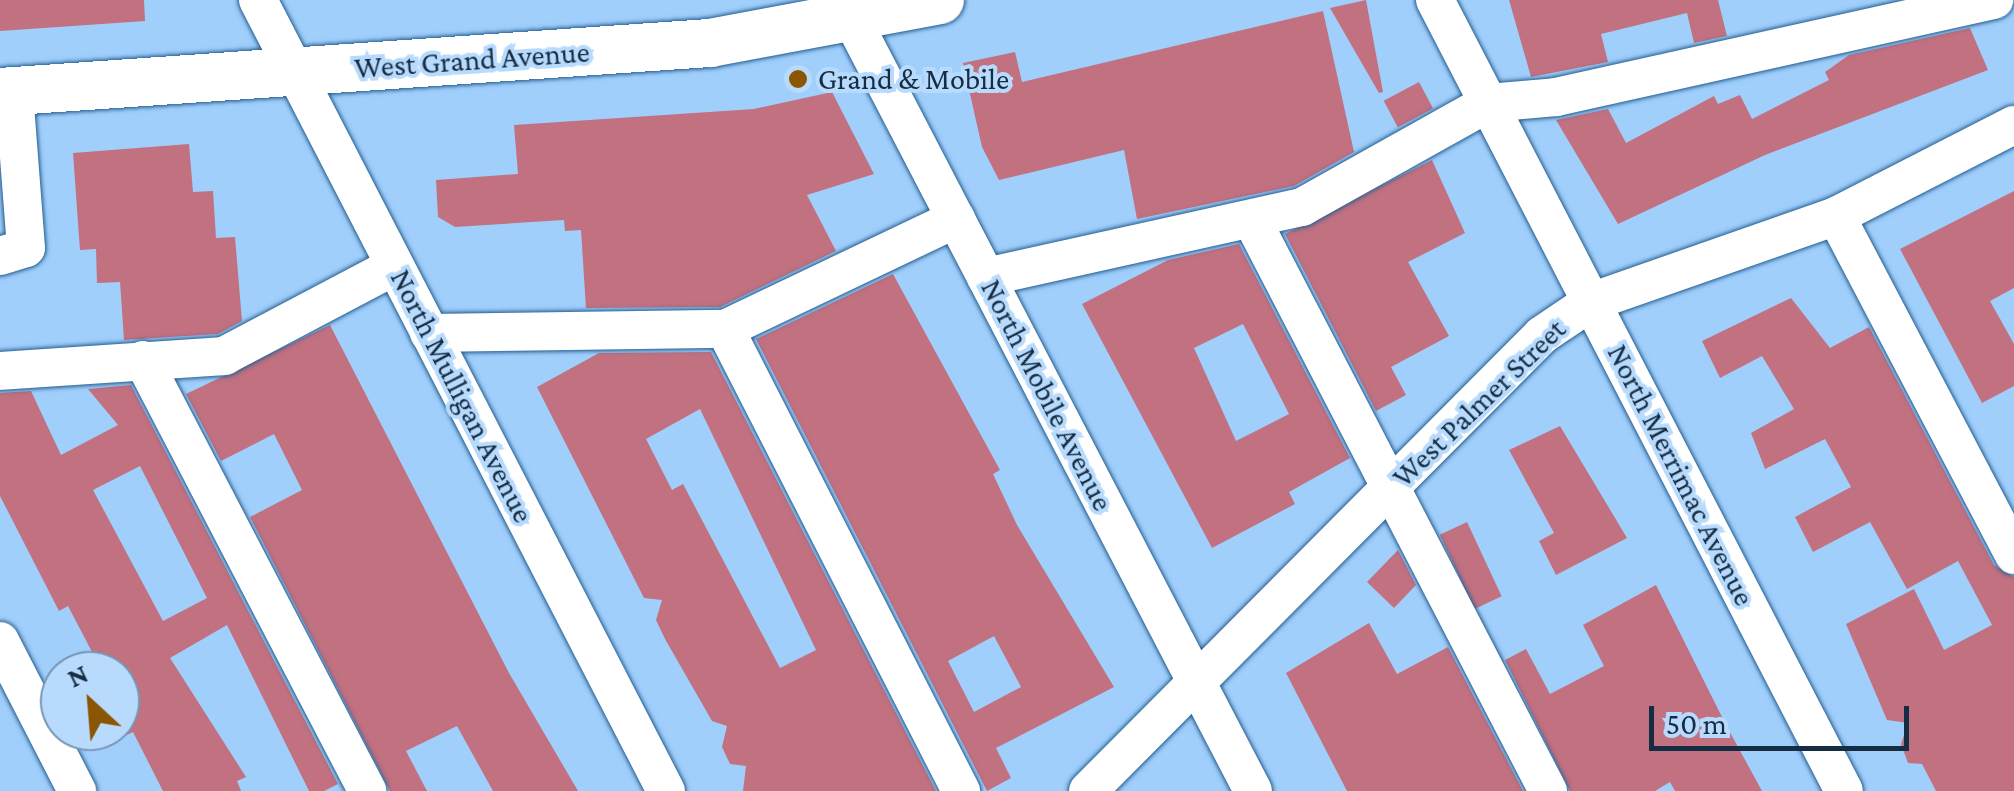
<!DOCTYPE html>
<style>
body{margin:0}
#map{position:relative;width:2014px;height:791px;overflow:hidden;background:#a0cffc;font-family:"Crimson Pro",serif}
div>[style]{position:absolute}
.building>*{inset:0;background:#c17180;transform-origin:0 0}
.roads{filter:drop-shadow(0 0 2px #245e91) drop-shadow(0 0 2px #245e91)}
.minor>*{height:38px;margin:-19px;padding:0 19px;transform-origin:19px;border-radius:19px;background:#fff}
.major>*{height:48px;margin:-24px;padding:0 24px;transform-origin:24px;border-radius:24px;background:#fff}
.dots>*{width:28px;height:28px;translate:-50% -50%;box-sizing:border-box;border:5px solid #b8dbfd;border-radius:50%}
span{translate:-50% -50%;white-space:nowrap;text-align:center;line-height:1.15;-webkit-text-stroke:8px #b8dbfd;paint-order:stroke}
.street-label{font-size:30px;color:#152d43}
.poi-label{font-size:30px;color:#152d43}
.left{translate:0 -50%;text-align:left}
.north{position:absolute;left:40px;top:651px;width:100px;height:100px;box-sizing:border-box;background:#b8dbfd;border:2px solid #7795b3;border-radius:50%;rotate:334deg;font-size:28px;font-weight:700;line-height:40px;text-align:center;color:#152d43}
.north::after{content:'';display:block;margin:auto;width:35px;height:45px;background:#8b5604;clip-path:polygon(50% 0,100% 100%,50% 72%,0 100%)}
.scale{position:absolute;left:1649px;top:706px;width:260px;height:45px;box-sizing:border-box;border:5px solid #152d43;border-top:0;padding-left:12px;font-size:30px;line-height:35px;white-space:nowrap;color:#152d43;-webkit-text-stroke:8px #b8dbfd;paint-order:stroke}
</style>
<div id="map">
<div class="building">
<div style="clip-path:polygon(0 0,144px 0,145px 21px,0 31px)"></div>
<div style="clip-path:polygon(1366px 0,1383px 92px,1379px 93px,1330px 8px)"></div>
<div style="clip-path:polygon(1509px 0,1718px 0,1727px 36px,1694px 43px,1687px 13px,1601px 34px,1608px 62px,1531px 77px)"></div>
<div style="clip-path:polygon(1323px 11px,1354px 152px,1294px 186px,1137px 219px,1124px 150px,999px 180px,982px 147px,963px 63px,1015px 52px,1022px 82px)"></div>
<div style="clip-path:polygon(1970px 28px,1988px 70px,1765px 155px,1618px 224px,1556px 120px,1608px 109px,1626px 143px,1714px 96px,1718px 104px,1740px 95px,1752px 119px,1829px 80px,1825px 72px,1849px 55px)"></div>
<div style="left:1419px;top:82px;width:30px;height:40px;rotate:62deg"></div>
<div style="clip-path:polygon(832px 92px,874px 174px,807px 195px,836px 251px,720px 307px,586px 308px,581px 230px,565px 231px,564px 220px,455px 227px,438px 217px,436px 180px,518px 174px,514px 125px,754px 109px)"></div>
<div style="clip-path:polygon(189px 144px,193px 192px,213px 191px,216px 238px,235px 237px,242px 321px,218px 334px,124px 340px,120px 282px,97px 283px,96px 249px,80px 250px,73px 153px)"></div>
<div style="clip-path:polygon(1432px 160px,1465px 233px,1408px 262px,1449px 336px,1391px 367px,1406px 395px,1376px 411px,1285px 234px)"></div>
<div style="clip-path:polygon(2014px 191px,2014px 288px,1990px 301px,2014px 344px,2014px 386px,1982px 403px,1900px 249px)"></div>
<div style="clip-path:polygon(evenodd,1239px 244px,1350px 458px,1289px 492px,1295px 504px,1212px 548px,1082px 304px,1168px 260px,1239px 244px,1243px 324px,1289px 414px,1236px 441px,1194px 348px,1243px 324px)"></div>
<div style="clip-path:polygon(evenodd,893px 274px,1000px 470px,993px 474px,1017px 525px,1114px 687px,996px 748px,1011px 778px,987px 791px,756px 339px,893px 274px,994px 636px,1021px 687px,974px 712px,948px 661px,994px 636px)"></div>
<div style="clip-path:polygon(1791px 298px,1830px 348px,1869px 327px,1994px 565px,2014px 577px,2014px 791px,1936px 791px,1922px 764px,1908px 763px,1901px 744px,1908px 723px,1887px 720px,1846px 624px,1914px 589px,1944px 650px,1992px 625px,1958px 561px,1907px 589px,1870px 522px,1813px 552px,1795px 517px,1851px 487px,1825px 439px,1765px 469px,1751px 433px,1794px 409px,1762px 356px,1720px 378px,1702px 341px)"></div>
<div style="clip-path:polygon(330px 325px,509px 673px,578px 791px,493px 791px,457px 726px,406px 751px,427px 791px,390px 791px,250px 517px,302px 490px,274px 434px,221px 461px,186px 394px)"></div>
<div style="clip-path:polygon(evenodd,711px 352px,936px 791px,743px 791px,746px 766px,730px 764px,722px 747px,727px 726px,712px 721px,665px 639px,656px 620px,662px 600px,644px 598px,537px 387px,599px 353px,711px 352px,700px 409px,816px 650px,780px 668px,683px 484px,672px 490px,646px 439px,700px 409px)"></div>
<div style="clip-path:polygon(evenodd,131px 385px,338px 784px,324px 791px,309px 791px,227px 625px,170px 658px,246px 777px,237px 781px,241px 791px,163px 791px,133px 732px,120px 738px,120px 671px,102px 671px,68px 606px,59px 611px,0 496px,0 393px,31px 391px,61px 455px,118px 425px,88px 389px,131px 385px,140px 466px,207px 598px,163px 621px,93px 490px,140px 466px)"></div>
<div style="clip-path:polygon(1560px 426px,1627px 538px,1556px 575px,1539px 541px,1554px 533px,1509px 450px)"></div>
<div style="left:1467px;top:522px;width:82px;height:30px;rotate:65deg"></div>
<div style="clip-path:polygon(1398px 550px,1416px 585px,1394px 608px,1367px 582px)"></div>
<div style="clip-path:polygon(1656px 585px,1726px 725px,1762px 791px,1675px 791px,1670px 782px,1655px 791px,1570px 791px,1505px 660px,1526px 649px,1550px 694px,1604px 666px,1583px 625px)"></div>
<div style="clip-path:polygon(1369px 623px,1397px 674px,1448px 647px,1523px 791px,1347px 791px,1286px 673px)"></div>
</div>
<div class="roads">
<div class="minor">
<div style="left:258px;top:0;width:890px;rotate:62.72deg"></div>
<div style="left:842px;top:0;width:891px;rotate:62.54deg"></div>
<div style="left:1435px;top:0;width:890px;rotate:62.66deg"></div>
<div style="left:1836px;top:216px;width:383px;rotate:62.3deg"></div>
<div style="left:1253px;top:222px;width:641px;rotate:62.6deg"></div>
<div style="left:0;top:256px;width:27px;rotate:-17deg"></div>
<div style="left:26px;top:248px;width:157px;rotate:-94.4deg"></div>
<div style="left:986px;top:277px;width:324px;rotate:-12.5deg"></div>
<div style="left:1302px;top:207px;width:213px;rotate:-29.2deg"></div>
<div style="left:1488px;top:103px;width:68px;rotate:-5deg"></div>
<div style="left:1556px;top:97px;width:449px;rotate:-12.5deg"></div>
<div style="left:725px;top:329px;width:519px;rotate:62.94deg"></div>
<div style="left:429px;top:333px;width:296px;rotate:-0.8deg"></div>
<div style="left:725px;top:329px;width:256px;rotate:-25.5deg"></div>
<div style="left:143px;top:360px;width:486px;rotate:62.5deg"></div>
<div style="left:0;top:371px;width:225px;rotate:-3.8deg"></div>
<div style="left:224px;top:356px;width:193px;rotate:-27.8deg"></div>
<div style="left:0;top:641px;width:169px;rotate:62.8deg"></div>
<div style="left:1088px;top:791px;width:643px;rotate:-45.13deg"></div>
<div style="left:1542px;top:335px;width:59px;rotate:-34deg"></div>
<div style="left:1591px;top:302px;width:260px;rotate:-19.3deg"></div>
<div style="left:1836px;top:216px;width:200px;rotate:-27.1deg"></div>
</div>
<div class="major">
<div style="left:0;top:92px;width:712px;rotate:-3.95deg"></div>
<div style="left:710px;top:43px;width:234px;rotate:-10.6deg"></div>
</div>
</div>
<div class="dots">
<div style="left:798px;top:79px;background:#8b5604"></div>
</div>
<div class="street-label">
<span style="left:472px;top:60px;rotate:-4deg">West Grand Avenue</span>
<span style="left:1047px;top:395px;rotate:63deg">North Mobile Avenue</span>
<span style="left:462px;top:396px;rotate:63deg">North Mulligan Avenue</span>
<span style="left:1479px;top:403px;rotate:-44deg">West Palmer Street</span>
<span style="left:1681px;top:475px;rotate:63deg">North Merrimac Avenue</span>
</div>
<div class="poi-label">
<span class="left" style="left:818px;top:79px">Grand &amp; Mobile</span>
</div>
<div class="north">N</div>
<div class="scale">50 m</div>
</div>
